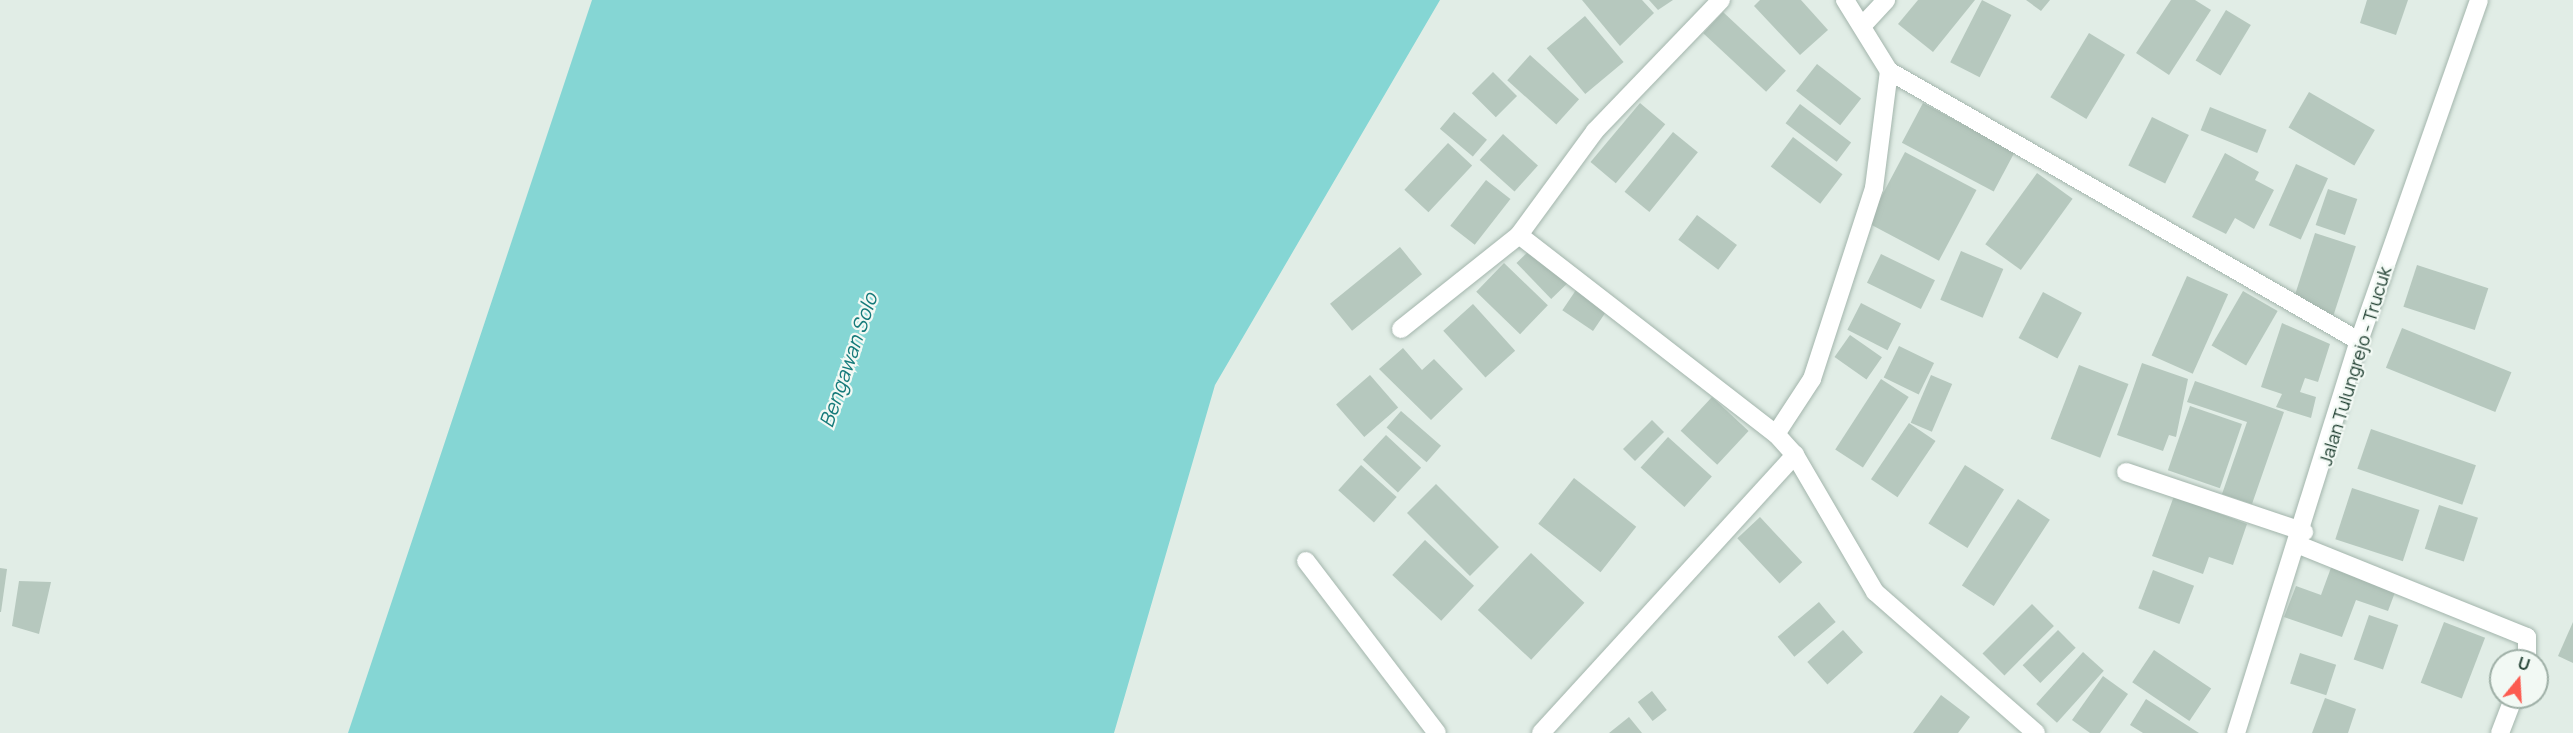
<!DOCTYPE html>
<style>
body{margin:0}
#map{position:relative;width:2573px;height:733px;overflow:hidden;background:#e1ede6;font-family:Manrope,sans-serif}
div>[style]{position:absolute}
.water>*{inset:0;background:#85d6d4}
.building>*{inset:0;background:#b6c8be;transform-origin:0 0}
.roads{filter:drop-shadow(0 0 2px #a3b5ac) drop-shadow(0 0 2px #a3b5ac)}
.minor>*{height:18px;margin:-9px;padding:0 9px;transform-origin:9px;border-radius:9px;background:#fff}
span{translate:-50% -50%;white-space:nowrap;text-align:center;line-height:1.15;-webkit-text-stroke:4.5px #f2f9f4;paint-order:stroke}
.street-label{font-size:18px;color:#203f31}
.water-label{font-size:20px;color:#157a7a;font-style:italic}
.north{position:absolute;left:2489px;top:649px;width:60px;height:60px;box-sizing:border-box;background:#f2f9f4;border:2px solid #9eafa6;border-radius:50%;rotate:18deg;font-size:16px;font-weight:700;line-height:24px;text-align:center;color:#203f31}
.north::after{content:'';display:block;margin:auto;width:21px;height:27px;background:#fc5b50;clip-path:polygon(50% 0,100% 100%,50% 72%,0 100%)}
</style>
<div id="map">
<div class="water">
<div style="clip-path:polygon(592px 0,1440px 0,1215px 385px,1114px 733px,348px 733px)"></div>
</div>
<div class="building">
<div style="clip-path:polygon(1582px 0,1642px 0,1654px 13px,1620px 46px)"></div>
<div style="clip-path:polygon(1649px 0,1673px 0,1658px 10px)"></div>
<div style="clip-path:polygon(1760px 0,1801px 0,1828px 30px,1800px 55px,1754px 6px)"></div>
<div style="clip-path:polygon(1918px 0,1975px 0,1933px 52px,1898px 24px)"></div>
<div style="left:1982px;top:0;width:33px;height:70px;rotate:27deg"></div>
<div style="clip-path:polygon(2026px 0,2050px 0,2041px 11px)"></div>
<div style="clip-path:polygon(2171px 0,2195px 0,2211px 10px,2169px 75px,2136px 53px)"></div>
<div style="clip-path:polygon(2367px 0,2408px 0,2396px 35px,2360px 23px)"></div>
<div style="left:2226px;top:10px;width:29px;height:59px;rotate:31deg"></div>
<div style="left:1723px;top:12px;width:86px;height:29px;rotate:43deg"></div>
<div style="left:1585px;top:16px;width:60px;height:50px;rotate:50deg"></div>
<div style="left:2089px;top:33px;width:42px;height:75px;rotate:31deg"></div>
<div style="left:1530px;top:55px;width:66px;height:34px;rotate:42deg"></div>
<div style="left:1817px;top:64px;width:56px;height:34px;rotate:38deg"></div>
<div style="left:1493px;top:72px;width:34px;height:30px;rotate:45deg"></div>
<div style="left:2309px;top:92px;width:76px;height:41px;rotate:30deg"></div>
<div style="left:1640px;top:103px;width:33px;height:77px;rotate:40deg"></div>
<div style="left:1923px;top:103px;width:104px;height:45px;rotate:28deg"></div>
<div style="left:1800px;top:104px;width:64px;height:24px;rotate:37deg"></div>
<div style="left:2210px;top:107px;width:61px;height:25px;rotate:22deg"></div>
<div style="left:1454px;top:112px;width:43px;height:22px;rotate:40deg"></div>
<div style="left:2152px;top:117px;width:41px;height:54px;rotate:26deg"></div>
<div style="left:1673px;top:132px;width:32px;height:77px;rotate:39deg"></div>
<div style="left:1503px;top:134px;width:47px;height:35px;rotate:42deg"></div>
<div style="left:1793px;top:137px;width:62px;height:37px;rotate:37deg"></div>
<div style="left:1448px;top:143px;width:33px;height:64px;rotate:43deg"></div>
<div style="left:1905px;top:152px;width:81px;height:80px;rotate:28deg"></div>
<div style="clip-path:polygon(2225px 153px,2259px 172px,2255px 180px,2274px 190px,2254px 229px,2235px 218px,2226px 234px,2192px 217px)"></div>
<div style="left:2296px;top:164px;width:35px;height:67px;rotate:24deg"></div>
<div style="left:2037px;top:173px;width:44px;height:88px;rotate:36deg"></div>
<div style="left:1486px;top:180px;width:31px;height:58px;rotate:38deg"></div>
<div style="left:2328px;top:189px;width:31px;height:38px;rotate:19deg"></div>
<div style="left:1697px;top:215px;width:50px;height:31px;rotate:37deg"></div>
<div style="left:2315px;top:233px;width:43px;height:73px;rotate:18deg"></div>
<div style="left:1400px;top:247px;width:35px;height:90px;rotate:51deg"></div>
<div style="left:1533px;top:247px;width:50px;height:23px;rotate:46deg"></div>
<div style="left:1961px;top:251px;width:46px;height:53px;rotate:23deg"></div>
<div style="left:1881px;top:254px;width:60px;height:32px;rotate:26deg"></div>
<div style="left:1504px;top:263px;width:61px;height:40px;rotate:44deg"></div>
<div style="left:2417px;top:265px;width:75px;height:44px;rotate:18deg"></div>
<div style="left:2187px;top:276px;width:45px;height:87px;rotate:24deg"></div>
<div style="left:1578px;top:287px;width:37px;height:28px;rotate:34deg"></div>
<div style="left:2243px;top:291px;width:40px;height:63px;rotate:30deg"></div>
<div style="left:2043px;top:292px;width:44px;height:52px;rotate:28deg"></div>
<div style="left:1861px;top:303px;width:45px;height:30px;rotate:27deg"></div>
<div style="left:1473px;top:304px;width:63px;height:40px;rotate:48deg"></div>
<div style="clip-path:polygon(2282px 323px,2330px 344px,2318px 382px,2305px 378px,2300px 392px,2316px 397px,2311px 418px,2276px 407px,2282px 394px,2261px 387px)"></div>
<div style="left:2402px;top:328px;width:118px;height:43px;rotate:22deg"></div>
<div style="left:1850px;top:335px;width:39px;height:27px;rotate:35deg"></div>
<div style="left:1899px;top:346px;width:39px;height:35px;rotate:26deg"></div>
<div style="clip-path:polygon(1403px 348px,1422px 370px,1434px 359px,1463px 389px,1431px 420px,1379px 369px)"></div>
<div style="clip-path:polygon(2142px 363px,2188px 379px,2176px 437px,2169px 435px,2163px 451px,2117px 435px)"></div>
<div style="left:2079px;top:365px;width:53px;height:79px;rotate:21deg"></div>
<div style="left:1370px;top:375px;width:43px;height:45px;rotate:49deg"></div>
<div style="left:1931px;top:375px;width:23px;height:52px;rotate:23deg"></div>
<div style="left:1881px;top:379px;width:33px;height:84px;rotate:33deg"></div>
<div style="clip-path:polygon(2195px 381px,2284px 412px,2252px 504px,2222px 494px,2247px 422px,2187px 402px)"></div>
<div style="left:1712px;top:397px;width:50px;height:46px;rotate:43deg"></div>
<div style="left:2190px;top:406px;width:55px;height:68px;rotate:19deg"></div>
<div style="left:1401px;top:411px;width:53px;height:22px;rotate:41deg"></div>
<div style="left:1652px;top:420px;width:17px;height:41px;rotate:45deg"></div>
<div style="left:1909px;top:423px;width:32px;height:68px;rotate:34deg"></div>
<div style="left:2371px;top:429px;width:111px;height:42px;rotate:19deg"></div>
<div style="left:1386px;top:435px;width:48px;height:34px;rotate:43deg"></div>
<div style="left:1668px;top:437px;width:59px;height:41px;rotate:42deg"></div>
<div style="left:1361px;top:465px;width:48px;height:34px;rotate:42deg"></div>
<div style="left:1965px;top:465px;width:46px;height:69px;rotate:32deg"></div>
<div style="left:1574px;top:478px;width:79px;height:58px;rotate:38deg"></div>
<div style="left:1436px;top:484px;width:89px;height:41px;rotate:45deg"></div>
<div style="left:2352px;top:488px;width:71px;height:54px;rotate:18deg"></div>
<div style="clip-path:polygon(2174px 496px,2247px 524px,2233px 565px,2209px 557px,2203px 574px,2152px 556px)"></div>
<div style="left:2018px;top:499px;width:38px;height:103px;rotate:33deg"></div>
<div style="left:2439px;top:505px;width:41px;height:46px;rotate:18deg"></div>
<div style="left:1760px;top:517px;width:62px;height:31px;rotate:47deg"></div>
<div style="left:1425px;top:540px;width:67px;height:48px;rotate:43deg"></div>
<div style="left:1531px;top:553px;width:73px;height:78px;rotate:43deg"></div>
<div style="clip-path:polygon(2332px 565px,2397px 587px,2388px 611px,2356px 600px,2342px 637px,2284px 617px,2296px 586px,2321px 595px)"></div>
<div style="clip-path:polygon(0 568px,7px 569px,1px 612px,0 612px)"></div>
<div style="left:2153px;top:570px;width:44px;height:41px;rotate:21deg"></div>
<div style="clip-path:polygon(19px 581px,51px 582px,39px 634px,12px 626px)"></div>
<div style="left:1819px;top:602px;width:26px;height:54px;rotate:50deg"></div>
<div style="left:2032px;top:604px;width:31px;height:70px;rotate:45deg"></div>
<div style="left:2369px;top:615px;width:31px;height:47px;rotate:19deg"></div>
<div style="left:2444px;top:622px;width:44px;height:65px;rotate:21deg"></div>
<div style="clip-path:polygon(2573px 622px,2573px 663px,2558px 656px)"></div>
<div style="left:1843px;top:630px;width:30px;height:48px;rotate:48deg"></div>
<div style="left:2058px;top:630px;width:25px;height:50px;rotate:45deg"></div>
<div style="left:2154px;top:650px;width:69px;height:39px;rotate:34deg"></div>
<div style="left:2083px;top:652px;width:28px;height:70px;rotate:42deg"></div>
<div style="left:2300px;top:653px;width:38px;height:32px;rotate:18deg"></div>
<div style="clip-path:polygon(2103px 676px,2128px 694px,2100px 733px,2090px 733px,2072px 720px)"></div>
<div style="left:1652px;top:691px;width:24px;height:18px;rotate:52deg"></div>
<div style="clip-path:polygon(1941px 695px,1970px 717px,1958px 733px,1913px 733px)"></div>
<div style="clip-path:polygon(2325px 698px,2356px 709px,2348px 733px,2312px 733px)"></div>
<div style="clip-path:polygon(2146px 699px,2171px 715px,2199px 733px,2143px 733px,2130px 725px)"></div>
<div style="clip-path:polygon(1629px 717px,1642px 733px,1609px 733px)"></div>
</div>
<div class="roads">
<div class="minor">
<div style="left:1721px;top:0;width:182px;rotate:133.9deg"></div>
<div style="left:1595px;top:131px;width:129px;rotate:126.2deg"></div>
<div style="left:1519px;top:235px;width:325px;rotate:37.8deg"></div>
<div style="left:1776px;top:434px;width:28px;rotate:48deg"></div>
<div style="left:1795px;top:455px;width:159px;rotate:59.7deg"></div>
<div style="left:1875px;top:592px;width:214px;rotate:41.2deg"></div>
<div style="left:1845px;top:0;width:84px;rotate:58.2deg"></div>
<div style="left:1889px;top:71px;width:542px;rotate:29.88deg"></div>
<div style="left:1863px;top:25px;width:34px;rotate:-47deg"></div>
<div style="left:1401px;top:329px;width:151px;rotate:-38.5deg"></div>
<div style="left:1776px;top:434px;width:66px;rotate:-56.8deg"></div>
<div style="left:1812px;top:379px;width:201px;rotate:-72deg"></div>
<div style="left:1874px;top:188px;width:118px;rotate:-82.7deg"></div>
<div style="left:2126px;top:472px;width:188px;rotate:18.6deg"></div>
<div style="left:2299px;top:545px;width:246px;rotate:22deg"></div>
<div style="left:2527px;top:637px;width:24px;rotate:90deg"></div>
<div style="left:1306px;top:561px;width:216px;rotate:52.7deg"></div>
<div style="left:1541px;top:733px;width:377px;rotate:-47.6deg"></div>
<div style="left:2236px;top:733px;width:411px;rotate:-72.6deg"></div>
<div style="left:2359px;top:341px;width:361px;rotate:-70.6deg"></div>
<div style="left:2500px;top:733px;width:39px;rotate:-69deg"></div>
</div>
</div>
<div class="street-label">
<span style="left:2355px;top:366px;rotate:-73deg">Jalan Tulungrejo - Trucuk</span>
</div>
<div class="water-label">
<span style="left:848px;top:360px;rotate:-71deg">Bengawan Solo</span>
</div>
<div class="north">U</div>
</div>
